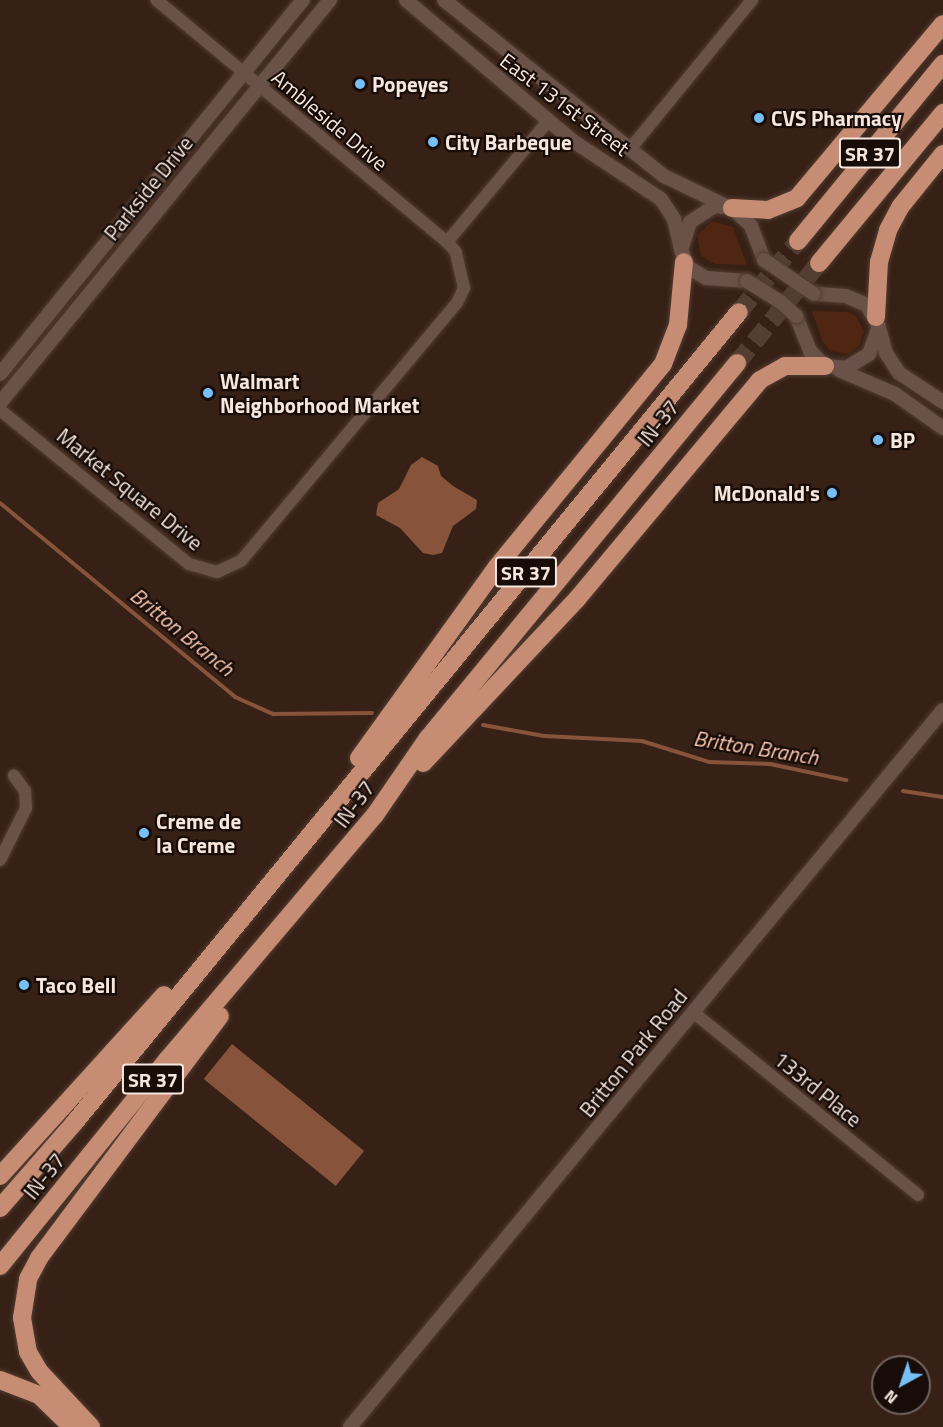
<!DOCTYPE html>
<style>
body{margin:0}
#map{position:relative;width:943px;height:1427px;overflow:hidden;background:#372015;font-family:"Titillium Web",sans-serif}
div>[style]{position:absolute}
.green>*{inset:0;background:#4f2612}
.water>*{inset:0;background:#88533b;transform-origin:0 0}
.stream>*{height:4px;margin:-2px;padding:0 2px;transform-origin:2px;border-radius:2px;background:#88533b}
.motorway-tunnel>*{height:18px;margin-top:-9px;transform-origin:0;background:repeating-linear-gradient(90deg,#543e33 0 18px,transparent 0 27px)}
.roads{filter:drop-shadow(0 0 2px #523c31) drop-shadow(0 0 2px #523c31)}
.minor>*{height:12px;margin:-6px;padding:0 6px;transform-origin:6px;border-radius:6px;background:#6a5248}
.tertiary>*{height:14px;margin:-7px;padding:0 7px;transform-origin:7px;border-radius:7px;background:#6a5248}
.motorway>*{height:18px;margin:-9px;padding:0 9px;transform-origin:9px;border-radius:9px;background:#c78d74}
.bridges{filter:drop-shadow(0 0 2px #523c31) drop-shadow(0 0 2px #523c31)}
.tertiary-bridge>*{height:14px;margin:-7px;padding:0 7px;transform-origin:7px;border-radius:7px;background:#6a5248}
.dots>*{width:16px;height:16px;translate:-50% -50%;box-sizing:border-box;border:3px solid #170c08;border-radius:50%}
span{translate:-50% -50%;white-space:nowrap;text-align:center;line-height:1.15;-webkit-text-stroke:4.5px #170c08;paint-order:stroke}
.shield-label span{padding:2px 4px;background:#170c08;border:2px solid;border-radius:4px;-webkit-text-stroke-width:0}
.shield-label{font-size:20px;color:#f6e6de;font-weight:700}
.poi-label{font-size:21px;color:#f6e6de;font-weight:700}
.left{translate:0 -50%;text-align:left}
.right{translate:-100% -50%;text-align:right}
.street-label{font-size:21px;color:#f6e6de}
.water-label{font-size:22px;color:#f9c6af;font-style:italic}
.north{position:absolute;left:871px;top:1355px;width:60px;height:60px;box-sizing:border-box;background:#170c08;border:2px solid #70635e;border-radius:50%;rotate:220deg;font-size:16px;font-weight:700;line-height:24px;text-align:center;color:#f6e6de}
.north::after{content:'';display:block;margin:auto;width:21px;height:27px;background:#76c0f7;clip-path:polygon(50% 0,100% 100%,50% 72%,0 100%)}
</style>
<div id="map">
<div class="green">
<div style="clip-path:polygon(712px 221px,733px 227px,747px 265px,715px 264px,701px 256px,697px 235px)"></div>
<div style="clip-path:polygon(812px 311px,848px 312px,856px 316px,864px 331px,859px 346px,849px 354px,830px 351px,823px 342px)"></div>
</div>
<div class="water">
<div style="clip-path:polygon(422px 457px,438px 466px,441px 476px,453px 486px,477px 500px,476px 509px,453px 526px,442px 553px,433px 555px,423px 553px,400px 528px,376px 515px,378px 503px,399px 489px,411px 465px)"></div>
<div style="left:232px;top:1044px;width:170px;height:45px;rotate:39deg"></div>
</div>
<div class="stream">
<div style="left:0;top:503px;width:305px;rotate:39.5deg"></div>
<div style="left:235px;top:697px;width:42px;rotate:24.1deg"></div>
<div style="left:273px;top:714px;width:99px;rotate:-0.6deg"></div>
<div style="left:483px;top:725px;width:62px;rotate:10.2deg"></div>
<div style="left:544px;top:736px;width:98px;rotate:2.9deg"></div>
<div style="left:642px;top:741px;width:70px;rotate:17.4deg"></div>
<div style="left:709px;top:762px;width:61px;rotate:1.9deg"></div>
<div style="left:770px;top:764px;width:78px;rotate:11.9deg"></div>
<div style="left:903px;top:791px;width:40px;rotate:8.5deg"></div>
</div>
<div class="motorway-tunnel">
<div style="left:739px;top:312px;width:92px;rotate:-50.3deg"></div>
<div style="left:737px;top:363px;width:129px;rotate:-50.6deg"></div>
</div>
<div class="roads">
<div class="minor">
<div style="left:630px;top:149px;width:193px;rotate:-50.7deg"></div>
<div style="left:447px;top:242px;width:158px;rotate:-50.1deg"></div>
<div style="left:0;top:410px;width:244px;rotate:39.2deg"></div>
<div style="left:189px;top:564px;width:29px;rotate:16deg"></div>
<div style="left:217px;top:572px;width:26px;rotate:-25deg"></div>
<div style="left:241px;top:561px;width:336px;rotate:-50.1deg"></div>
<div style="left:457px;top:303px;width:17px;rotate:-65deg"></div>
<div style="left:464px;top:288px;width:37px;rotate:-103deg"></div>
<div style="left:456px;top:252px;width:13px;rotate:-132deg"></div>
<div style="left:447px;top:242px;width:378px;rotate:-140.2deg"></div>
<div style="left:0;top:860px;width:58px;rotate:-63.4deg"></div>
<div style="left:26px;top:808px;width:17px;rotate:-93deg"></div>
<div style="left:25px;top:791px;width:19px;rotate:-126deg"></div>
<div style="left:693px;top:1012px;width:290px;rotate:39.1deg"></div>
</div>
<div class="tertiary">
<div style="left:406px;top:0;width:219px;rotate:40.2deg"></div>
<div style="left:573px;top:141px;width:105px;rotate:33.4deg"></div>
<div style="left:661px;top:199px;width:24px;rotate:57deg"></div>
<div style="left:674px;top:219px;width:32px;rotate:77deg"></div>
<div style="left:444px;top:0;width:282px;rotate:38.7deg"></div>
<div style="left:664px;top:176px;width:69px;rotate:25.8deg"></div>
<div style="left:747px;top:281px;width:41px;rotate:-175.8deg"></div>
<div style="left:706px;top:278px;width:21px;rotate:-149deg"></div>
<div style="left:688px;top:267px;width:18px;rotate:-112deg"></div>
<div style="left:681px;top:250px;width:29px;rotate:-72deg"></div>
<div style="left:690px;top:222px;width:30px;rotate:-33deg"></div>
<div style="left:715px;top:206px;width:17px;rotate:7deg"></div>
<div style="left:732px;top:208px;width:26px;rotate:43deg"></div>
<div style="left:751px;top:226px;width:36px;rotate:69deg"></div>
<div style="left:796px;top:316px;width:38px;rotate:68deg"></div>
<div style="left:810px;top:351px;width:21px;rotate:45deg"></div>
<div style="left:825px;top:366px;width:21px;rotate:5deg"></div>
<div style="left:846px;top:368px;width:27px;rotate:-31deg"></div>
<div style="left:869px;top:354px;width:29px;rotate:-70deg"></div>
<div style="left:879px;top:327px;width:25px;rotate:-119deg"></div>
<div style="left:867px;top:305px;width:23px;rotate:-157deg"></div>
<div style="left:846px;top:296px;width:32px;rotate:-176deg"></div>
<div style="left:880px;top:331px;width:23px;rotate:75deg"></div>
<div style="left:886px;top:353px;width:24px;rotate:57deg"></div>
<div style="left:899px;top:373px;width:53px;rotate:33.4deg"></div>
<div style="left:839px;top:370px;width:61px;rotate:23.2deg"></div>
<div style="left:895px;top:394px;width:59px;rotate:35.3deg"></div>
<div style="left:0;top:374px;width:481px;rotate:-51deg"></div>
<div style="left:0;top:403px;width:521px;rotate:-50.69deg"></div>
<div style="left:350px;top:1427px;width:930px;rotate:-50.41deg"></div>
</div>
<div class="motorway">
<div style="left:732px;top:208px;width:36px;rotate:3deg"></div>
<div style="left:768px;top:210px;width:31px;rotate:-22deg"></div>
<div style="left:797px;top:198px;width:227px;rotate:-50deg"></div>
<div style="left:798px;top:241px;width:229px;rotate:-50.7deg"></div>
<div style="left:819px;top:263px;width:195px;rotate:-50.4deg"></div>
<div style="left:876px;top:317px;width:55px;rotate:-86.9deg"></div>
<div style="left:879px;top:262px;width:33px;rotate:-74deg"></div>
<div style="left:888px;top:230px;width:27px;rotate:-62deg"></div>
<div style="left:901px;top:206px;width:67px;rotate:-51.1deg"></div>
<div style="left:359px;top:758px;width:234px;rotate:-54.2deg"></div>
<div style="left:496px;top:568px;width:264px;rotate:-50.7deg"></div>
<div style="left:663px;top:364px;width:42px;rotate:-69deg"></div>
<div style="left:678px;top:325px;width:63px;rotate:-84.6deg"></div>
<div style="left:423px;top:763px;width:225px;rotate:-46.8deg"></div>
<div style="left:577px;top:599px;width:285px;rotate:-50.1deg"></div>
<div style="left:760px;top:380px;width:29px;rotate:-29deg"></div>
<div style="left:785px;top:366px;width:40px"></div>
<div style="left:0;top:1176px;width:244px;rotate:-47.8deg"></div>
<div style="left:0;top:1208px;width:114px;rotate:-48.9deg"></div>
<div style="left:75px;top:1122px;width:1047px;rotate:-50.66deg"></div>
<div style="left:0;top:1266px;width:265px;rotate:-51deg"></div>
<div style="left:167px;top:1060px;width:321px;rotate:-49.7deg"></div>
<div style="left:375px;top:815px;width:93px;rotate:-55.5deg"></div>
<div style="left:428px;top:738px;width:486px;rotate:-50.5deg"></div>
<div style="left:0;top:1380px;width:42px;rotate:21deg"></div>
<div style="left:39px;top:1395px;width:46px;rotate:44.1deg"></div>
<div style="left:91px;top:1427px;width:76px;rotate:-132.9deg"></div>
<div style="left:39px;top:1371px;width:22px;rotate:-120deg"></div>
<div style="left:28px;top:1352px;width:35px;rotate:-100deg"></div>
<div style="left:22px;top:1318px;width:39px;rotate:-81deg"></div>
<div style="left:28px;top:1279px;width:24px;rotate:-62deg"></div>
<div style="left:39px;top:1258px;width:302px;rotate:-53.2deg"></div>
</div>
</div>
<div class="bridges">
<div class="tertiary-bridge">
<div style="left:764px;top:260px;width:60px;rotate:34.2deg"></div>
<div style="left:747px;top:281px;width:40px;rotate:32deg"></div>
<div style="left:781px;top:302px;width:21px;rotate:43deg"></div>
</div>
</div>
<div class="dots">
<div style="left:360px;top:84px;background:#76c0f7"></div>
<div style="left:759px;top:118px;background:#76c0f7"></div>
<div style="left:433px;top:142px;background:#76c0f7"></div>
<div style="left:208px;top:393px;background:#76c0f7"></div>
<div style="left:878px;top:440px;background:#76c0f7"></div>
<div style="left:832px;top:493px;background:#76c0f7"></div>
<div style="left:144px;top:833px;background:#76c0f7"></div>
<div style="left:24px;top:985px;background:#76c0f7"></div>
</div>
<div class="shield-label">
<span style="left:870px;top:153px">SR 37</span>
<span style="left:526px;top:572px">SR 37</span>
<span style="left:153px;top:1079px">SR 37</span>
</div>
<div class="poi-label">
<span class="left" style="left:372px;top:84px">Popeyes</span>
<span class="left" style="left:771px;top:118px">CVS Pharmacy</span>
<span class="left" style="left:445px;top:142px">City Barbeque</span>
<span class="left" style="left:220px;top:393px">Walmart<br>Neighborhood Market</span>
<span class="left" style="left:890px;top:440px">BP</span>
<span class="right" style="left:820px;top:493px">McDonald's</span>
<span class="left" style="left:156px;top:833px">Creme de<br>la Creme</span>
<span class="left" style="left:36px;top:985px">Taco Bell</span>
</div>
<div class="street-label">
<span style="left:565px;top:104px;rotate:37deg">East 131st Street</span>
<span style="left:330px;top:120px;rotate:40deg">Ambleside Drive</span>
<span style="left:148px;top:188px;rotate:-51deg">Parkside Drive</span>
<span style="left:658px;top:423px;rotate:-51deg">IN-37</span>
<span style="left:130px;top:489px;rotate:39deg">Market Square Drive</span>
<span style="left:354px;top:804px;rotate:-53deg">IN-37</span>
<span style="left:633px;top:1053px;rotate:-51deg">Britton Park Road</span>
<span style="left:818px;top:1089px;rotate:39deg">133rd Place</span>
<span style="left:44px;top:1176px;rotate:-51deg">IN-37</span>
</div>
<div class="water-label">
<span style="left:182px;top:632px;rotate:39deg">Britton Branch</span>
<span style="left:756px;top:748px;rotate:9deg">Britton Branch</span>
</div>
<div class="north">N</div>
</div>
